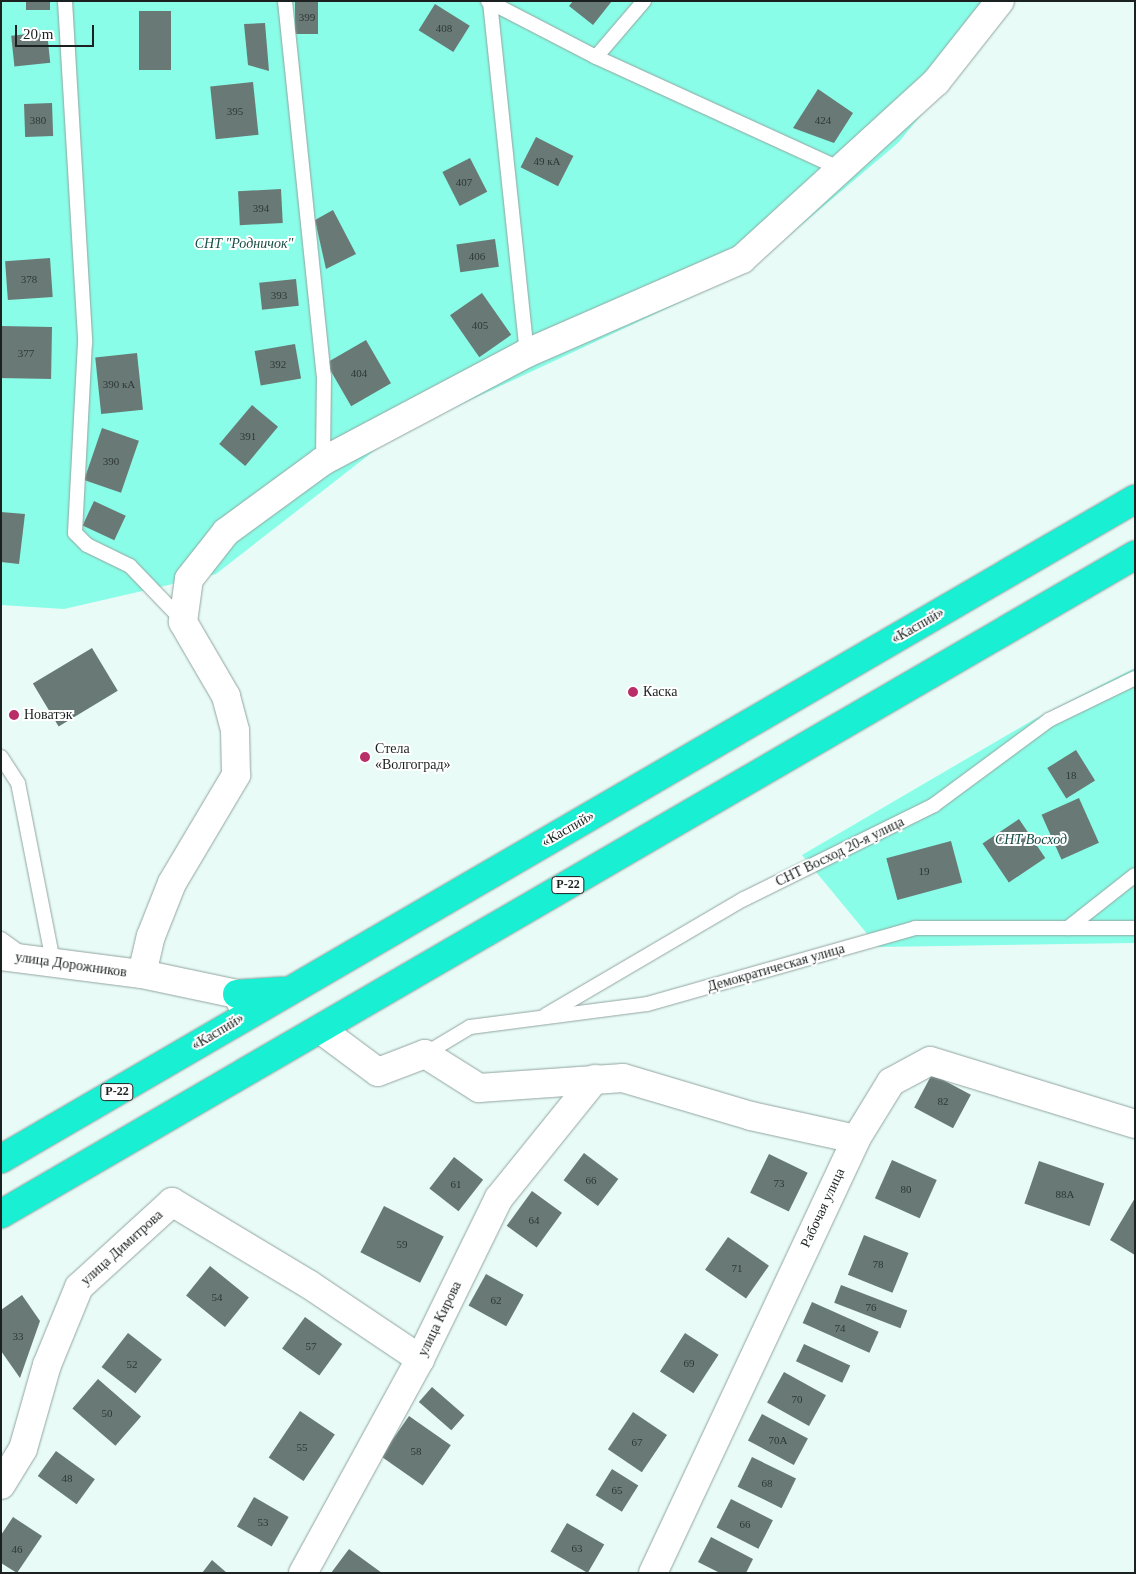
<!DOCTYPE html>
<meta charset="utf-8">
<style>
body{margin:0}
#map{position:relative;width:1136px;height:1574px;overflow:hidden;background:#e8fbf7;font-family:"Times New Roman",serif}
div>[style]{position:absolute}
.green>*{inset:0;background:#89fde7}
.building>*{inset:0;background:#697a76;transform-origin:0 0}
.roads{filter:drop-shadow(0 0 1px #92a4a0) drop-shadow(0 0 1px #92a4a0)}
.lane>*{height:14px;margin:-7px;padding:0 7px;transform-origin:7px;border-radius:7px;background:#fff}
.street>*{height:28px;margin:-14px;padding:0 14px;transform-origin:14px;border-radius:14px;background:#fff}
.highway>*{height:28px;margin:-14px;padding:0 14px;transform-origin:14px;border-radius:14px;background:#18efd3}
.dots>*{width:14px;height:14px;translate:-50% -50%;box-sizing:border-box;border:2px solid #fff;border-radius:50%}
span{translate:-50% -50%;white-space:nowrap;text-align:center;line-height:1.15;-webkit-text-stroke:4px #fff;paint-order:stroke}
.number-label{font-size:11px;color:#2e3736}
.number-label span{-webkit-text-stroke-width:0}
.shield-label span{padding:1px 4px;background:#fff;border:1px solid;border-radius:4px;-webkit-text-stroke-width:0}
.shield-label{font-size:12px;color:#1b2120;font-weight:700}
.park-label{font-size:14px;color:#154c43;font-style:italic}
.street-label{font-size:14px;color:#1b2120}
.poi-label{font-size:14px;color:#1b2120}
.left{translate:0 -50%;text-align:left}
.frame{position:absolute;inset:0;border:2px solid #1b2120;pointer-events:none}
.scale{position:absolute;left:15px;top:25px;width:79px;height:22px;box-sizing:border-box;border:2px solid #1b2120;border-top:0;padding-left:6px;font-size:15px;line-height:18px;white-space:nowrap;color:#1b2120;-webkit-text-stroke:4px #fff;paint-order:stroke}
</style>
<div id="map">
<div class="green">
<div style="clip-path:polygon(1px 1px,1015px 1px,898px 143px,747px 271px,393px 436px,216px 574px,64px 609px,1px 605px)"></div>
<div style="clip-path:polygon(1135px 668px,1135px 943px,878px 947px,802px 855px,1033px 720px)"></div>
</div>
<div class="building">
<div style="left:26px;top:1px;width:24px;height:9px"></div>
<div style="left:295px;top:1px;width:23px;height:33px"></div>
<div style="clip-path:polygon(573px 1px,612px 1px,593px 25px,569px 6px)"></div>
<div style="left:435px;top:4px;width:41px;height:31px;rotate:32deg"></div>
<div style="left:139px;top:11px;width:32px;height:59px"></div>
<div style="clip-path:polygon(265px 23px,269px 71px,248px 65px,244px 24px)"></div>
<div style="left:47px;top:32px;width:31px;height:36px;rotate:84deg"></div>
<div style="left:253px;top:82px;width:53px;height:43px;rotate:84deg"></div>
<div style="clip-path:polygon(818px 89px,853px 113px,834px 143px,793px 128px)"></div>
<div style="left:52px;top:103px;width:33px;height:28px;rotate:88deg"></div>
<div style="left:536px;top:137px;width:42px;height:34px;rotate:27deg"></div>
<div style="left:470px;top:158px;width:38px;height:31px;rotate:63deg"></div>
<div style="left:281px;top:189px;width:34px;height:43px;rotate:87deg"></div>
<div style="clip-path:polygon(333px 210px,356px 254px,326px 269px,315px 220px)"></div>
<div style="left:495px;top:239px;width:28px;height:39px;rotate:82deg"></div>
<div style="left:50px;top:258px;width:39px;height:45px;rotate:86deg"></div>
<div style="left:296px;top:279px;width:27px;height:37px;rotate:84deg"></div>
<div style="left:482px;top:293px;width:51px;height:39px;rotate:55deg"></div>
<div style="left:1px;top:326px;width:51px;height:52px;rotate:1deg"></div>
<div style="left:366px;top:340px;width:50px;height:46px;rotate:60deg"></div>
<div style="left:295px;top:344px;width:35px;height:41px;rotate:80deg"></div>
<div style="left:137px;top:353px;width:57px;height:42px;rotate:84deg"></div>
<div style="left:252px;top:405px;width:34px;height:51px;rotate:40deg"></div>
<div style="left:102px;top:428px;width:39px;height:55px;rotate:19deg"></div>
<div style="left:94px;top:501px;width:35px;height:27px;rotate:25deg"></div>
<div style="clip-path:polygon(1px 512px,25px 514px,19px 564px,1px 562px)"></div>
<div style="left:92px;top:648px;width:50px;height:69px;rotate:59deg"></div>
<div style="left:1076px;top:750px;width:36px;height:34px;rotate:58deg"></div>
<div style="left:1079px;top:798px;width:49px;height:41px;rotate:66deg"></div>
<div style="left:1019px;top:819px;width:47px;height:44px;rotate:56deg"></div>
<div style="left:951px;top:841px;width:43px;height:67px;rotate:75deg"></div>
<div style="left:932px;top:1074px;width:44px;height:38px;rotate:28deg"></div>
<div style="left:584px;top:1153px;width:43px;height:34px;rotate:37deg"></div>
<div style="left:769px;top:1154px;width:43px;height:43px;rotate:26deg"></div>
<div style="left:454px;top:1157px;width:37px;height:40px;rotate:38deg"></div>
<div style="left:892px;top:1160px;width:49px;height:42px;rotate:24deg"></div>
<div style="left:1039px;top:1161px;width:69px;height:45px;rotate:19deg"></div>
<div style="left:532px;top:1191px;width:37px;height:43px;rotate:36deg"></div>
<div style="clip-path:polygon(1135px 1198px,1135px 1255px,1110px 1240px)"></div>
<div style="left:384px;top:1206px;width:67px;height:52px;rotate:27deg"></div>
<div style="left:864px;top:1235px;width:48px;height:43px;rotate:22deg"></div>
<div style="left:728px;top:1237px;width:50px;height:40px;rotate:35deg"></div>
<div style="left:210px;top:1266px;width:50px;height:38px;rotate:39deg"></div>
<div style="left:486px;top:1274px;width:43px;height:36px;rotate:29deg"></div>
<div style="left:841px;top:1285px;width:71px;height:19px;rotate:21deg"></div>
<div style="clip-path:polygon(22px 1295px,40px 1321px,20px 1378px,1px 1351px,1px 1310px)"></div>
<div style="left:812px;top:1302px;width:73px;height:23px;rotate:24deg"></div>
<div style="left:305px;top:1317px;width:46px;height:39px;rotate:36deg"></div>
<div style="left:128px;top:1333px;width:43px;height:43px;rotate:38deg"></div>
<div style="left:685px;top:1333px;width:40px;height:46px;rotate:33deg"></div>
<div style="left:804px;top:1344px;width:51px;height:19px;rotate:25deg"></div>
<div style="left:784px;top:1372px;width:48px;height:35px;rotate:29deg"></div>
<div style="left:98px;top:1379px;width:57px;height:39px;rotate:41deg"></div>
<div style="left:432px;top:1387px;width:43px;height:20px;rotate:41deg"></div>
<div style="left:300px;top:1411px;width:42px;height:56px;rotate:34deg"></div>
<div style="left:633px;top:1412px;width:41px;height:45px;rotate:34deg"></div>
<div style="left:762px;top:1414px;width:52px;height:30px;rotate:28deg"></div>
<div style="left:409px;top:1416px;width:51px;height:49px;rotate:35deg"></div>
<div style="left:56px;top:1451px;width:48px;height:31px;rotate:36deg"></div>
<div style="left:752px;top:1457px;width:49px;height:33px;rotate:26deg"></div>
<div style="left:612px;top:1469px;width:31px;height:31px;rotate:32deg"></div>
<div style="left:254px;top:1497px;width:40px;height:34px;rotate:30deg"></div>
<div style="left:731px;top:1499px;width:47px;height:32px;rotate:27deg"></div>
<div style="clip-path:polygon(13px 1517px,42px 1536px,17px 1573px,1px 1563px,1px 1535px)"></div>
<div style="left:567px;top:1523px;width:43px;height:33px;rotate:30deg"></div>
<div style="clip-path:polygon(711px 1537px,753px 1559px,746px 1573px,720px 1573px,698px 1562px)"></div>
<div style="clip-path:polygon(349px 1549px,382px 1573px,331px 1573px)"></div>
<div style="clip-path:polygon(212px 1560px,227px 1573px,202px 1573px)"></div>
</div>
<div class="roads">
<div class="lane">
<div style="left:65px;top:1px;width:342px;rotate:86.6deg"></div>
<div style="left:85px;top:342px;width:191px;rotate:93deg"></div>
<div style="left:75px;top:533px;width:17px;rotate:45deg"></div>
<div style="left:87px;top:545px;width:48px;rotate:26deg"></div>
<div style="left:130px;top:566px;width:76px;rotate:46.1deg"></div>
<div style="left:285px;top:1px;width:377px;rotate:84.1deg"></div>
<div style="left:324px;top:376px;width:85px;rotate:90.7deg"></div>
<div style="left:488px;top:1px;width:122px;rotate:27.4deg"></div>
<div style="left:596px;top:57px;width:269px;rotate:24.6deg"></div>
<div style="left:490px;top:2px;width:353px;rotate:84deg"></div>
<div style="left:596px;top:57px;width:74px;rotate:-49.4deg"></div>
<div style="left:1px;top:757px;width:31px;rotate:57deg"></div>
<div style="left:18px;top:783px;width:181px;rotate:78.9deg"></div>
<div style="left:1068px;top:928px;width:85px;rotate:-38.3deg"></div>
<div style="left:1px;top:939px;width:26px;rotate:36deg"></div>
<div style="left:546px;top:1015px;width:229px;rotate:-30.4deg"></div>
<div style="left:744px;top:899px;width:212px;rotate:-26.3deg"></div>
<div style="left:934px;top:805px;width:143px;rotate:-36.5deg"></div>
<div style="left:1049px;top:720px;width:96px;rotate:-26deg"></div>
<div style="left:425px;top:1054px;width:52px;rotate:-31deg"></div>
<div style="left:470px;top:1027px;width:178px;rotate:-7.4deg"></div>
<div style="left:647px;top:1004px;width:279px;rotate:-15.8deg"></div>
<div style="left:915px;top:928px;width:220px"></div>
</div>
<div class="street">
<div style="left:1px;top:956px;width:142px;rotate:7.3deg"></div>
<div style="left:142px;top:974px;width:97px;rotate:11.9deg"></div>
<div style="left:237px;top:994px;width:23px;rotate:65deg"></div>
<div style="left:142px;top:974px;width:39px;rotate:-77deg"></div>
<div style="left:151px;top:936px;width:57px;rotate:-68.4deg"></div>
<div style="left:172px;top:883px;width:126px;rotate:-59.3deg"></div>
<div style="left:236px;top:775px;width:45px;rotate:-91.3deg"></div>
<div style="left:235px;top:730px;width:35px;rotate:-105deg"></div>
<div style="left:226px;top:696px;width:86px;rotate:-120.2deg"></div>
<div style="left:183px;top:622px;width:43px;rotate:-82.1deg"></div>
<div style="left:189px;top:579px;width:60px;rotate:-51.8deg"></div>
<div style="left:226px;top:532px;width:120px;rotate:-36.2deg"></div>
<div style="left:323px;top:461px;width:231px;rotate:-27.9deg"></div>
<div style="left:527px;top:353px;width:235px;rotate:-23.6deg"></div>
<div style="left:742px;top:259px;width:263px;rotate:-42.4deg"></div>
<div style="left:936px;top:82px;width:103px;rotate:-51.7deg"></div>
<div style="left:320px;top:1029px;width:72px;rotate:36.6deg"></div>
<div style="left:378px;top:1072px;width:50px;rotate:-21deg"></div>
<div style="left:425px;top:1054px;width:64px;rotate:32.2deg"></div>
<div style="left:479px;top:1088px;width:144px;rotate:-4deg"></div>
<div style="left:623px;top:1078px;width:134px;rotate:16.5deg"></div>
<div style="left:751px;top:1116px;width:107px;rotate:12.4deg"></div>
<div style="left:1px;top:1485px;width:42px;rotate:-58.6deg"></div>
<div style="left:23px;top:1449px;width:87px;rotate:-74.1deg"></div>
<div style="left:47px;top:1365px;width:84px;rotate:-67.7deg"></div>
<div style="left:79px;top:1287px;width:126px;rotate:-42.4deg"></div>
<div style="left:172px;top:1202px;width:161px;rotate:31deg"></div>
<div style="left:310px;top:1285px;width:133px;rotate:33.9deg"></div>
<div style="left:303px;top:1573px;width:244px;rotate:-61.3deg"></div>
<div style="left:420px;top:1359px;width:179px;rotate:-63.9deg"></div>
<div style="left:499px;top:1198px;width:153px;rotate:-51.1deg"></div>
<div style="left:653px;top:1573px;width:479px;rotate:-64.9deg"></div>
<div style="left:856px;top:1139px;width:67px;rotate:-58.4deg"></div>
<div style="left:891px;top:1082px;width:44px;rotate:-28.3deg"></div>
<div style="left:930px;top:1061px;width:214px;rotate:17.1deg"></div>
</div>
<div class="highway">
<div style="left:237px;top:994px;width:46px;rotate:-3.7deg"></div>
<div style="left:1px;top:1159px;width:1312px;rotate:-30.2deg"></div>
<div style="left:1px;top:1214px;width:1312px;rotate:-30.16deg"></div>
</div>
</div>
<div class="dots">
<div style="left:633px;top:692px;background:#b92e68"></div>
<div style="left:14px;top:715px;background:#b92e68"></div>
<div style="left:365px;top:757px;background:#b92e68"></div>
</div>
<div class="number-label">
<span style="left:307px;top:17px">399</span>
<span style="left:444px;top:28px">408</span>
<span style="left:235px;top:111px">395</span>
<span style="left:38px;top:120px">380</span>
<span style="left:823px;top:120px">424</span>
<span style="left:547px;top:161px">49 кА</span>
<span style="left:464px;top:182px">407</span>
<span style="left:261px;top:208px">394</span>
<span style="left:477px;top:256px">406</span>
<span style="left:29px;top:279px">378</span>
<span style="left:279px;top:295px">393</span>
<span style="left:480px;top:325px">405</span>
<span style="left:26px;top:353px">377</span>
<span style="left:278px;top:364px">392</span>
<span style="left:359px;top:373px">404</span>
<span style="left:119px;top:384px">390 кА</span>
<span style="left:248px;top:436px">391</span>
<span style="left:111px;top:461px">390</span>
<span style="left:1071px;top:775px">18</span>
<span style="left:924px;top:871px">19</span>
<span style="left:943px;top:1101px">82</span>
<span style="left:591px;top:1180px">66</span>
<span style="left:779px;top:1183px">73</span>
<span style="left:456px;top:1184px">61</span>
<span style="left:906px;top:1189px">80</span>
<span style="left:1065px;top:1194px">88А</span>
<span style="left:534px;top:1220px">64</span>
<span style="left:402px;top:1244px">59</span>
<span style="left:878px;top:1264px">78</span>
<span style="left:737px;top:1268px">71</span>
<span style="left:217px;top:1297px">54</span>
<span style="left:496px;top:1300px">62</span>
<span style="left:871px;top:1307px">76</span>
<span style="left:840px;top:1328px">74</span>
<span style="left:18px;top:1336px">33</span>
<span style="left:311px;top:1346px">57</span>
<span style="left:689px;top:1363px">69</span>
<span style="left:132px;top:1364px">52</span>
<span style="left:797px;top:1399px">70</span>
<span style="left:107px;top:1413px">50</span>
<span style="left:778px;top:1440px">70А</span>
<span style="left:637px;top:1442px">67</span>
<span style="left:302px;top:1447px">55</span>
<span style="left:416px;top:1451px">58</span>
<span style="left:67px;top:1478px">48</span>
<span style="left:767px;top:1483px">68</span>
<span style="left:617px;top:1490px">65</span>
<span style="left:263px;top:1522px">53</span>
<span style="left:745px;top:1524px">66</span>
<span style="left:577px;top:1548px">63</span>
<span style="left:17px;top:1549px">46</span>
</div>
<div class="shield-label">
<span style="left:568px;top:885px">Р-22</span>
<span style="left:117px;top:1092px">Р-22</span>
</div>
<div class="park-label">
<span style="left:244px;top:244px">СНТ "Родничок"</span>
<span style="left:1031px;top:840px">СНТ Восход</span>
</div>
<div class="street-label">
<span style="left:918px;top:626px;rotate:-30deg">«Каспий»</span>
<span style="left:568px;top:829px;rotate:-30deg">«Каспий»</span>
<span style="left:840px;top:852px;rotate:-26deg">СНТ Восход 20-я улица</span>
<span style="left:71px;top:965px;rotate:8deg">улица Дорожников</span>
<span style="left:776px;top:968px;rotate:-16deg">Демократическая улица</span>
<span style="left:218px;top:1032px;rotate:-31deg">«Каспий»</span>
<span style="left:823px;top:1208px;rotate:-65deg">Рабочая улица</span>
<span style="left:122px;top:1248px;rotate:-42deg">улица Димитрова</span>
<span style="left:440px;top:1319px;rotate:-64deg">улица Кирова</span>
</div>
<div class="poi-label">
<span class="left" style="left:643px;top:692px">Каска</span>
<span class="left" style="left:24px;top:715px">Новатэк</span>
<span class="left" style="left:375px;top:757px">Стела<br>«Волгоград»</span>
</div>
<div class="frame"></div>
<div class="scale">20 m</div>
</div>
